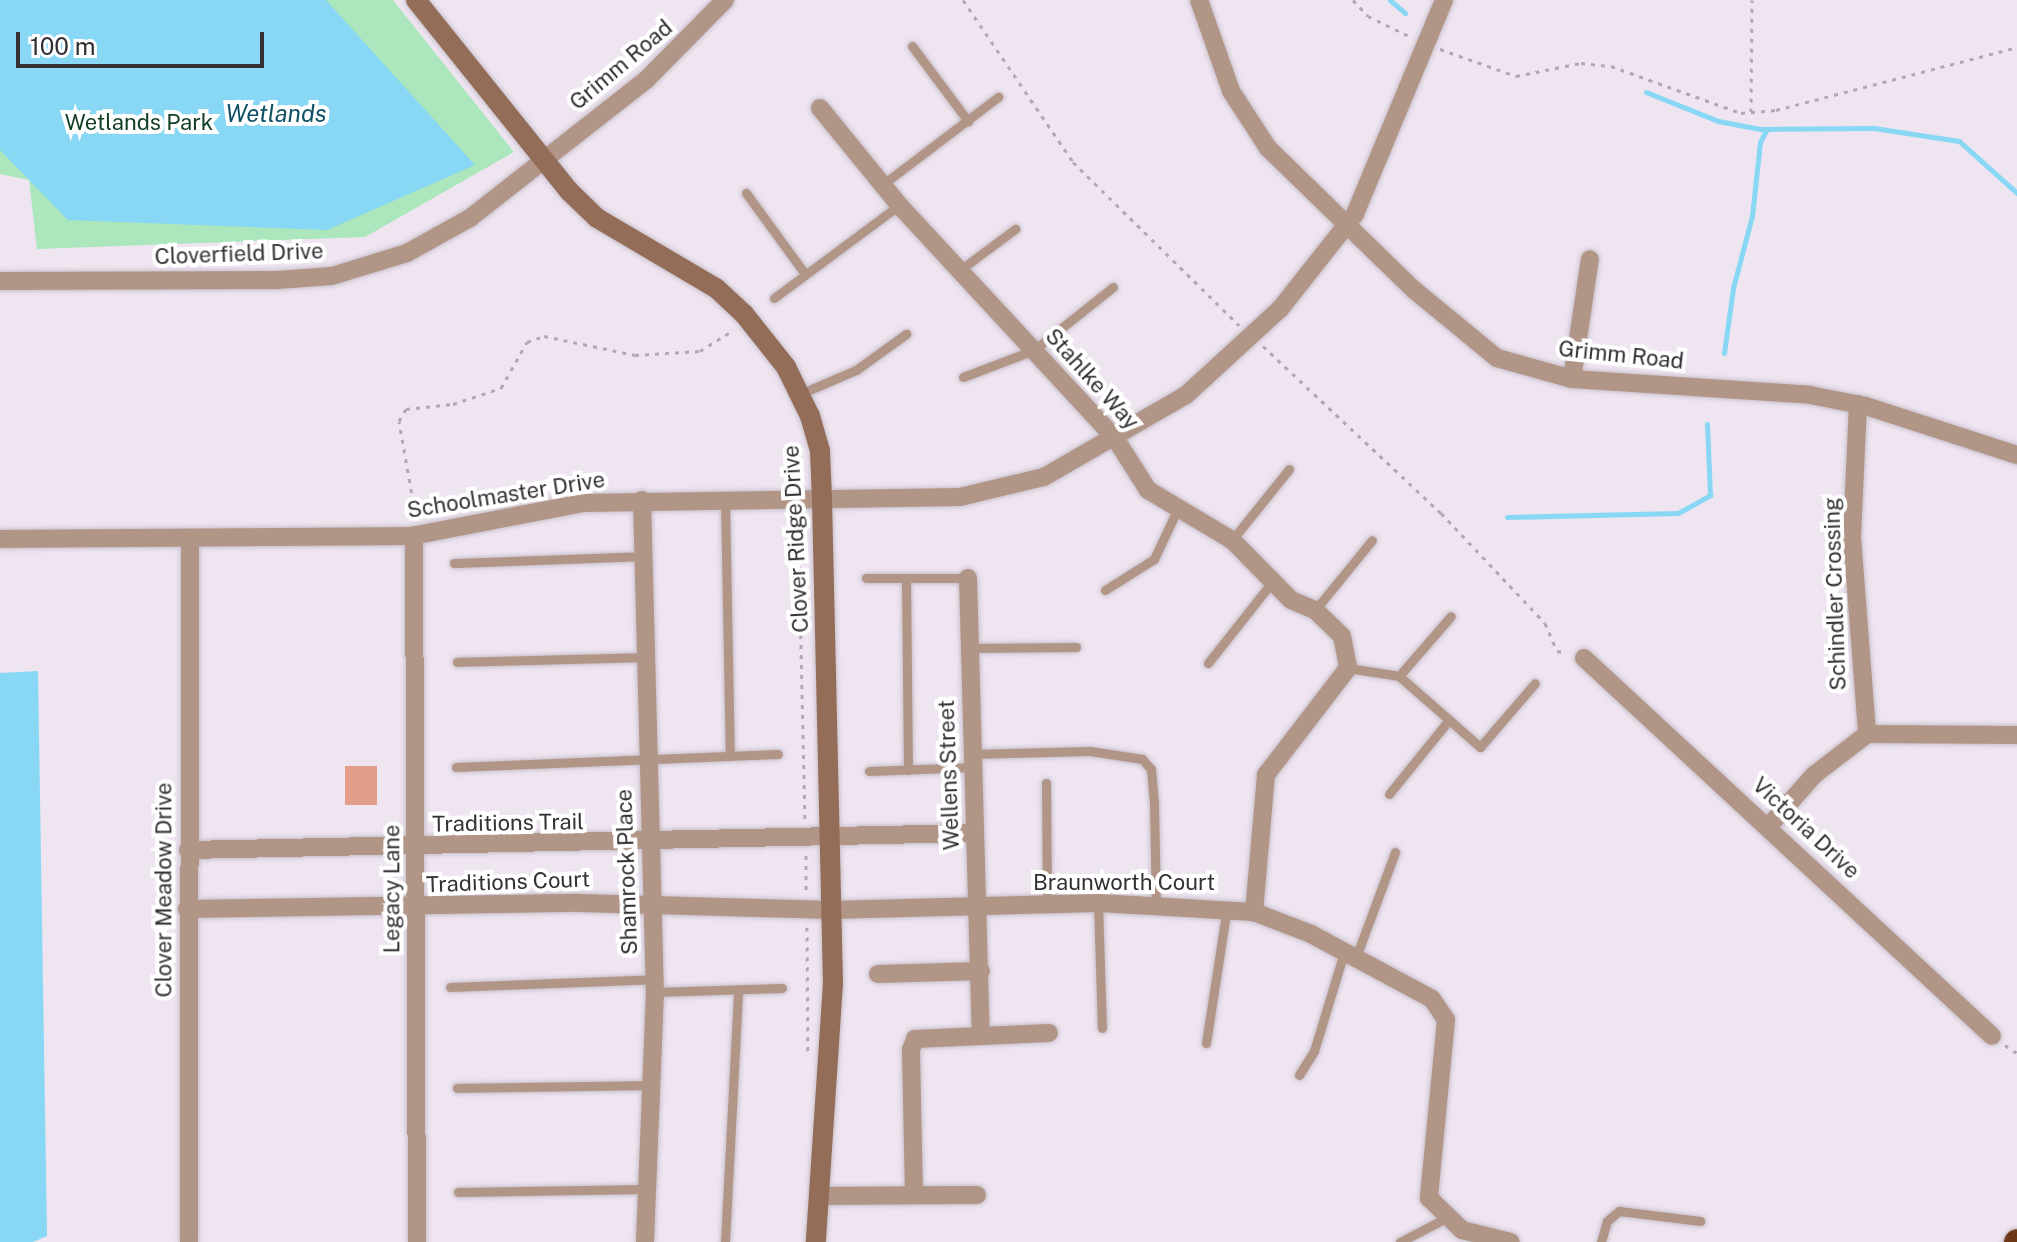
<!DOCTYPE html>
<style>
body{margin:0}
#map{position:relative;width:2017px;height:1242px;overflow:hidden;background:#eee5f1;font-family:"Public Sans",sans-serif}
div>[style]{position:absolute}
.green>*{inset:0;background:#abe6bc}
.water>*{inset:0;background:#88d7f4}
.stream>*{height:5px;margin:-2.5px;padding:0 2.5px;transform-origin:2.5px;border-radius:2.5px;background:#88d7f4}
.building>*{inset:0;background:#e29e89;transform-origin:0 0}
.path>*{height:3px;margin-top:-1.5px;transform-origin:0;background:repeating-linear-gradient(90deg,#b0a9b3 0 4px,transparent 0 10px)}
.roads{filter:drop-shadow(0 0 2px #c9c1cb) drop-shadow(0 0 2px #c9c1cb)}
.lane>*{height:9px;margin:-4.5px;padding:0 4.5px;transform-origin:4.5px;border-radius:4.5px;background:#b19587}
.street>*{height:18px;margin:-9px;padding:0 9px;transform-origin:9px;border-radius:9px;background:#b19587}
.secondary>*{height:20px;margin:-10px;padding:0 10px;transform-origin:10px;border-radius:10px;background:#946d58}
.highway>*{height:24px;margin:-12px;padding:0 12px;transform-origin:12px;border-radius:12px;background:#6c3716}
span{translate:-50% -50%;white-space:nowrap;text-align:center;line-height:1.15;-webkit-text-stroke:8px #fff;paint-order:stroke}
.street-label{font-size:22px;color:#343035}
.park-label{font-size:22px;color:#103e23}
.water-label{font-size:24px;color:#0e5165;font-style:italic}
.scale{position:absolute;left:16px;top:32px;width:248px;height:36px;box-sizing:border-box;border:4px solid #343035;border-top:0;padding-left:10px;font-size:24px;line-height:28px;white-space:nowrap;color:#343035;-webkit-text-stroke:6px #fff;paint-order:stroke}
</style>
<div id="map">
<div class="green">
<div style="clip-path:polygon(0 0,393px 0,514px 152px,365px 237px,37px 249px,29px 180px,0 174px)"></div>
</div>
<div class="water">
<div style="clip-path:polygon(0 0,326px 0,475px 165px,327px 230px,68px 220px,0 150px)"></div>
<div style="clip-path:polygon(38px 671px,47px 1236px,33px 1242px,0 1242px,0 673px)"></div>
</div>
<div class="stream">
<div style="left:1390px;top:0;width:20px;rotate:41deg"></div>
<div style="left:1646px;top:92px;width:78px;rotate:21.9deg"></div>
<div style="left:1718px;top:121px;width:43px;rotate:10.8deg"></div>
<div style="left:1760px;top:129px;width:114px;rotate:-0.5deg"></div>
<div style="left:1874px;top:128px;width:86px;rotate:8.7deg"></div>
<div style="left:1959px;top:141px;width:78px;rotate:41.9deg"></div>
<div style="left:1724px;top:353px;width:66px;rotate:-82.1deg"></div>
<div style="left:1733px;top:288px;width:74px;rotate:-75.2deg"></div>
<div style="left:1752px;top:216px;width:74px;rotate:-83.8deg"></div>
<div style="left:1760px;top:142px;width:15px;rotate:-62deg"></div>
<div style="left:1507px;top:517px;width:171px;rotate:-1.3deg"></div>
<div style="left:1678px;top:513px;width:37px;rotate:-29deg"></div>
<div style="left:1710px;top:495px;width:71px;rotate:-92.4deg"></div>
</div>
<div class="building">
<div style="left:345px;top:766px;width:32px;height:39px"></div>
</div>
<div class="path">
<div style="left:963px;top:0;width:196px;rotate:55.8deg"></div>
<div style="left:1073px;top:162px;width:233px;rotate:44.5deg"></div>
<div style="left:1353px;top:0;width:22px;rotate:47deg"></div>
<div style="left:1368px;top:16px;width:48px;rotate:26deg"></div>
<div style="left:1440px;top:49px;width:81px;rotate:19.6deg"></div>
<div style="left:1516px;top:76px;width:66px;rotate:-11.3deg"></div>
<div style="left:1581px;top:63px;width:30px;rotate:6deg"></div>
<div style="left:1611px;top:66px;width:138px;rotate:19.9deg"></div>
<div style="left:1741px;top:113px;width:35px;rotate:-5deg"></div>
<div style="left:1776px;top:110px;width:249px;rotate:-14.6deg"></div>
<div style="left:1751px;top:112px;width:112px;rotate:-89.5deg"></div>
<div style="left:1263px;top:346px;width:244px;rotate:43.2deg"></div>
<div style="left:1441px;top:513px;width:151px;rotate:46.6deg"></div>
<div style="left:1545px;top:623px;width:30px;rotate:67deg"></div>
<div style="left:1557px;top:651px;width:10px;rotate:11deg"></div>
<div style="left:800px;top:451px;width:33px;rotate:88deg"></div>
<div style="left:415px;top:512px;width:92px;rotate:-100deg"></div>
<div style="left:399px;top:421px;width:14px;rotate:-60deg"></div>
<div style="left:406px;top:409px;width:47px;rotate:-6.1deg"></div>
<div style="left:453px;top:404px;width:51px;rotate:-18.4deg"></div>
<div style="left:501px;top:388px;width:53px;rotate:-60.5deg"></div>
<div style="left:527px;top:342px;width:18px;rotate:-19deg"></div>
<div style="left:544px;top:336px;width:93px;rotate:11.8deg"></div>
<div style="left:635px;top:355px;width:65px;rotate:-3.5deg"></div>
<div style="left:700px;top:351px;width:40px;rotate:-32deg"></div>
<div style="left:798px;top:515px;width:304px;rotate:88.7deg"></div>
<div style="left:806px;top:855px;width:36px;rotate:90deg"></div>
<div style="left:807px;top:927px;width:128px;rotate:89.6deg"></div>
<div style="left:2005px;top:1045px;width:14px;rotate:34deg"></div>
</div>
<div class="roads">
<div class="lane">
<div style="left:912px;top:46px;width:94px;rotate:53.3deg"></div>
<div style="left:882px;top:185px;width:146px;rotate:-37.2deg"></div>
<div style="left:746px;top:193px;width:100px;rotate:53.9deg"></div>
<div style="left:960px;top:270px;width:69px;rotate:-36.7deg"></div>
<div style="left:774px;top:298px;width:156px;rotate:-36.6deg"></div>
<div style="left:963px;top:377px;width:76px;rotate:-20.8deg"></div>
<div style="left:1034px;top:350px;width:101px;rotate:-38.6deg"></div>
<div style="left:800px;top:394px;width:61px;rotate:-23.2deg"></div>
<div style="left:856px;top:370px;width:62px;rotate:-35.8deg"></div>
<div style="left:725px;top:501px;width:253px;rotate:88.9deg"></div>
<div style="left:1232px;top:540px;width:91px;rotate:-51.2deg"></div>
<div style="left:454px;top:563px;width:189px;rotate:-2.1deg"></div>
<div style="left:866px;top:578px;width:102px"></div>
<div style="left:906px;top:578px;width:192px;rotate:89.4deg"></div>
<div style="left:1105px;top:590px;width:58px;rotate:-32.3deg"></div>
<div style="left:1154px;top:559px;width:56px;rotate:-64.8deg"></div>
<div style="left:1315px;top:610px;width:90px;rotate:-50.8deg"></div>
<div style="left:970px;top:648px;width:106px;rotate:-0.5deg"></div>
<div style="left:457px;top:662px;width:188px;rotate:-1.5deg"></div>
<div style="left:1208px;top:663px;width:103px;rotate:-51.7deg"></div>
<div style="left:1348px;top:668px;width:52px;rotate:8.9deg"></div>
<div style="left:1399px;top:676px;width:79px;rotate:-49.1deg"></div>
<div style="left:1399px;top:676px;width:108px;rotate:41.2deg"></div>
<div style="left:1480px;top:747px;width:84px;rotate:-49.3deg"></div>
<div style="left:970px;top:754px;width:120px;rotate:-1.4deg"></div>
<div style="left:1090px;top:751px;width:53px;rotate:8.7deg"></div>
<div style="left:1142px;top:759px;width:13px;rotate:48deg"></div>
<div style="left:1151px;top:769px;width:35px;rotate:85deg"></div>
<div style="left:1154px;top:804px;width:100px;rotate:88.9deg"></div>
<div style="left:456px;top:767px;width:322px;rotate:-2.3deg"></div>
<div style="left:869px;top:771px;width:102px;rotate:-2.2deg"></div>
<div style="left:1046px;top:783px;width:122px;rotate:89.5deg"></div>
<div style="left:1389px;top:794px;width:95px;rotate:-51deg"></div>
<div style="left:1098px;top:903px;width:125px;rotate:88.2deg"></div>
<div style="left:1356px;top:957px;width:112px;rotate:-69.6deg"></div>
<div style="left:450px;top:987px;width:204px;rotate:-2.2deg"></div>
<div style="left:655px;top:992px;width:127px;rotate:-1.8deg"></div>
<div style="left:1206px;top:1043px;width:137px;rotate:-81.2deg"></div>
<div style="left:1299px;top:1075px;width:28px;rotate:-58deg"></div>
<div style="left:1314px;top:1051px;width:103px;rotate:-73.1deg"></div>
<div style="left:457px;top:1088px;width:194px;rotate:-0.9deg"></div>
<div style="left:458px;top:1192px;width:189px;rotate:-0.9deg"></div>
<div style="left:725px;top:1242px;width:252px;rotate:-87deg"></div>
<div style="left:1400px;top:1242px;width:52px;rotate:-27.6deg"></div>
<div style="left:1601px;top:1242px;width:22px;rotate:-74deg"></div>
<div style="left:1607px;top:1221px;width:16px;rotate:-40deg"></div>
<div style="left:1619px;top:1211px;width:82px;rotate:7deg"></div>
</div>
<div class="street">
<div style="left:1199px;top:0;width:96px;rotate:70.6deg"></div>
<div style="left:1231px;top:91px;width:68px;rotate:57deg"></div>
<div style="left:1268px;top:148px;width:202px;rotate:44.2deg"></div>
<div style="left:1413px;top:289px;width:109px;rotate:39.4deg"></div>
<div style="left:1497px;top:358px;width:78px;rotate:15.6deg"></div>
<div style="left:1572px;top:379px;width:239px;rotate:3.8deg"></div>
<div style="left:1810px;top:395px;width:57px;rotate:11.1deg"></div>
<div style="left:1866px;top:406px;width:159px;rotate:18deg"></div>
<div style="left:820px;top:108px;width:125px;rotate:50.8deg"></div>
<div style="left:899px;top:205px;width:318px;rotate:47.2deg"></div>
<div style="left:1115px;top:438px;width:62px;rotate:57.6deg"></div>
<div style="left:1148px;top:490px;width:98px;rotate:30.8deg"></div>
<div style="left:1232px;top:540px;width:84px;rotate:45.5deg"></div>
<div style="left:1291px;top:600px;width:26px;rotate:23deg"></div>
<div style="left:1315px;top:610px;width:37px;rotate:44deg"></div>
<div style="left:1342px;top:636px;width:33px;rotate:79deg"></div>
<div style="left:1348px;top:668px;width:135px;rotate:127.5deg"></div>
<div style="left:1266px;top:775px;width:138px;rotate:95deg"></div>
<div style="left:0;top:281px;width:277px;rotate:-0.2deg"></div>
<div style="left:277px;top:280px;width:55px;rotate:-4.2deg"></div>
<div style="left:332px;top:276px;width:78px;rotate:-17deg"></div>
<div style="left:407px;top:253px;width:72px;rotate:-29.1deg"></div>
<div style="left:470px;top:218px;width:225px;rotate:-38.1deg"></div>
<div style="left:647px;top:79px;width:111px;rotate:-45.4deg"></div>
<div style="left:1572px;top:379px;width:121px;rotate:-81.5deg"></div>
<div style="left:1858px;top:404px;width:133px;rotate:92.6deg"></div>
<div style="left:1852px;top:537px;width:198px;rotate:85.6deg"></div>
<div style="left:642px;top:500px;width:492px;rotate:88.5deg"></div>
<div style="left:655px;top:992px;width:250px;rotate:92.3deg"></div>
<div style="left:414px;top:535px;width:707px;rotate:89.76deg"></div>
<div style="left:0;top:539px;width:412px;rotate:-0.4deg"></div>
<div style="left:412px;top:536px;width:175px;rotate:-10.9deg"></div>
<div style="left:584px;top:503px;width:376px;rotate:-0.9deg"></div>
<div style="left:960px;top:497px;width:86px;rotate:-13.4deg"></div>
<div style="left:1044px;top:477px;width:164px;rotate:-30deg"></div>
<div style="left:1186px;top:395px;width:127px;rotate:-42.5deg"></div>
<div style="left:1280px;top:309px;width:121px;rotate:-51.7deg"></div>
<div style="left:1355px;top:214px;width:232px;rotate:-67.4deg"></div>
<div style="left:968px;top:578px;width:456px;rotate:88.4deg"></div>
<div style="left:1584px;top:658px;width:556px;rotate:42.81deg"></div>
<div style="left:1769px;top:826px;width:68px;rotate:-48.6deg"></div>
<div style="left:1814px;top:775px;width:67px;rotate:-37.7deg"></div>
<div style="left:1867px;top:734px;width:150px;rotate:0.4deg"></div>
<div style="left:188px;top:850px;width:787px;rotate:-1.24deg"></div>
<div style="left:187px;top:909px;width:392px;rotate:-0.9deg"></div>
<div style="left:579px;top:903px;width:252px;rotate:1.6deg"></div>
<div style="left:831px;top:910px;width:267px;rotate:-1.5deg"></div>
<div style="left:1098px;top:903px;width:156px;rotate:3.3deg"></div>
<div style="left:1254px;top:912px;width:61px;rotate:21.1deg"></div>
<div style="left:1311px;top:934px;width:137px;rotate:28.2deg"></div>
<div style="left:1432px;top:999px;width:25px;rotate:56deg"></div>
<div style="left:1446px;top:1020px;width:179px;rotate:95.5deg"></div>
<div style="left:1429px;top:1198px;width:46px;rotate:44.1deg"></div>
<div style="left:1462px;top:1230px;width:50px;rotate:13.8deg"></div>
<div style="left:878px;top:974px;width:103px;rotate:-1.7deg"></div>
<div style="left:914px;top:1195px;width:145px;rotate:-91.2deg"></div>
<div style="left:911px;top:1050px;width:12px;rotate:-70deg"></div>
<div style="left:915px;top:1039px;width:134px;rotate:-2.6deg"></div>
<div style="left:819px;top:1196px;width:158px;rotate:-0.4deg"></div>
<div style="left:189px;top:1242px;width:704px;rotate:-89.92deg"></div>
</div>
<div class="secondary">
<div style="left:416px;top:0;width:245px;rotate:51.3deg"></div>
<div style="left:569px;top:191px;width:39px;rotate:44deg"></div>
<div style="left:597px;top:218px;width:138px;rotate:30.5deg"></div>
<div style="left:716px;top:288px;width:38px;rotate:43deg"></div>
<div style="left:744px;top:314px;width:68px;rotate:51.6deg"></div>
<div style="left:786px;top:367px;width:55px;rotate:63.9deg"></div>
<div style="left:810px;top:416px;width:36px;rotate:74deg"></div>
<div style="left:820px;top:451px;width:48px;rotate:87.6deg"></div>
<div style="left:822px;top:499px;width:484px;rotate:88.7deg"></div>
<div style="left:833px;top:983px;width:260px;rotate:93.8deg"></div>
</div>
<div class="highway">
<div style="left:2016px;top:1242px;width:1px;rotate:-45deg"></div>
</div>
</div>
<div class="street-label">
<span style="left:621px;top:65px;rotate:-40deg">Grimm Road</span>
<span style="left:239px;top:254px;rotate:-2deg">Cloverfield Drive</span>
<span style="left:1621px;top:355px;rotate:6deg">Grimm Road</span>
<span style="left:1092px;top:379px;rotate:48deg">Stahlke Way</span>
<span style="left:506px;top:495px;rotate:-9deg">Schoolmaster Drive</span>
<span style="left:796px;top:539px;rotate:-93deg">Clover Ridge Drive</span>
<span style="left:1835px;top:594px;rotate:-92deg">Schindler Crossing</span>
<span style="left:949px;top:775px;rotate:-92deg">Wellens Street</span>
<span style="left:508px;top:823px;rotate:-1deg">Traditions Trail</span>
<span style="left:1806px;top:828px;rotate:43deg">Victoria Drive</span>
<span style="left:627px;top:872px;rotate:-92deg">Shamrock Place</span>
<span style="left:508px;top:882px;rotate:-2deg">Traditions Court</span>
<span style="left:1124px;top:883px">Braunworth Court</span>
<span style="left:392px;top:889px;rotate:-90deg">Legacy Lane</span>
<span style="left:164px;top:890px;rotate:-90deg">Clover Meadow Drive</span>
</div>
<div class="park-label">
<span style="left:139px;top:123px">Wetlands Park</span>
</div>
<div class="water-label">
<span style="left:276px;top:114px">Wetlands</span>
</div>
<div class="scale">100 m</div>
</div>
